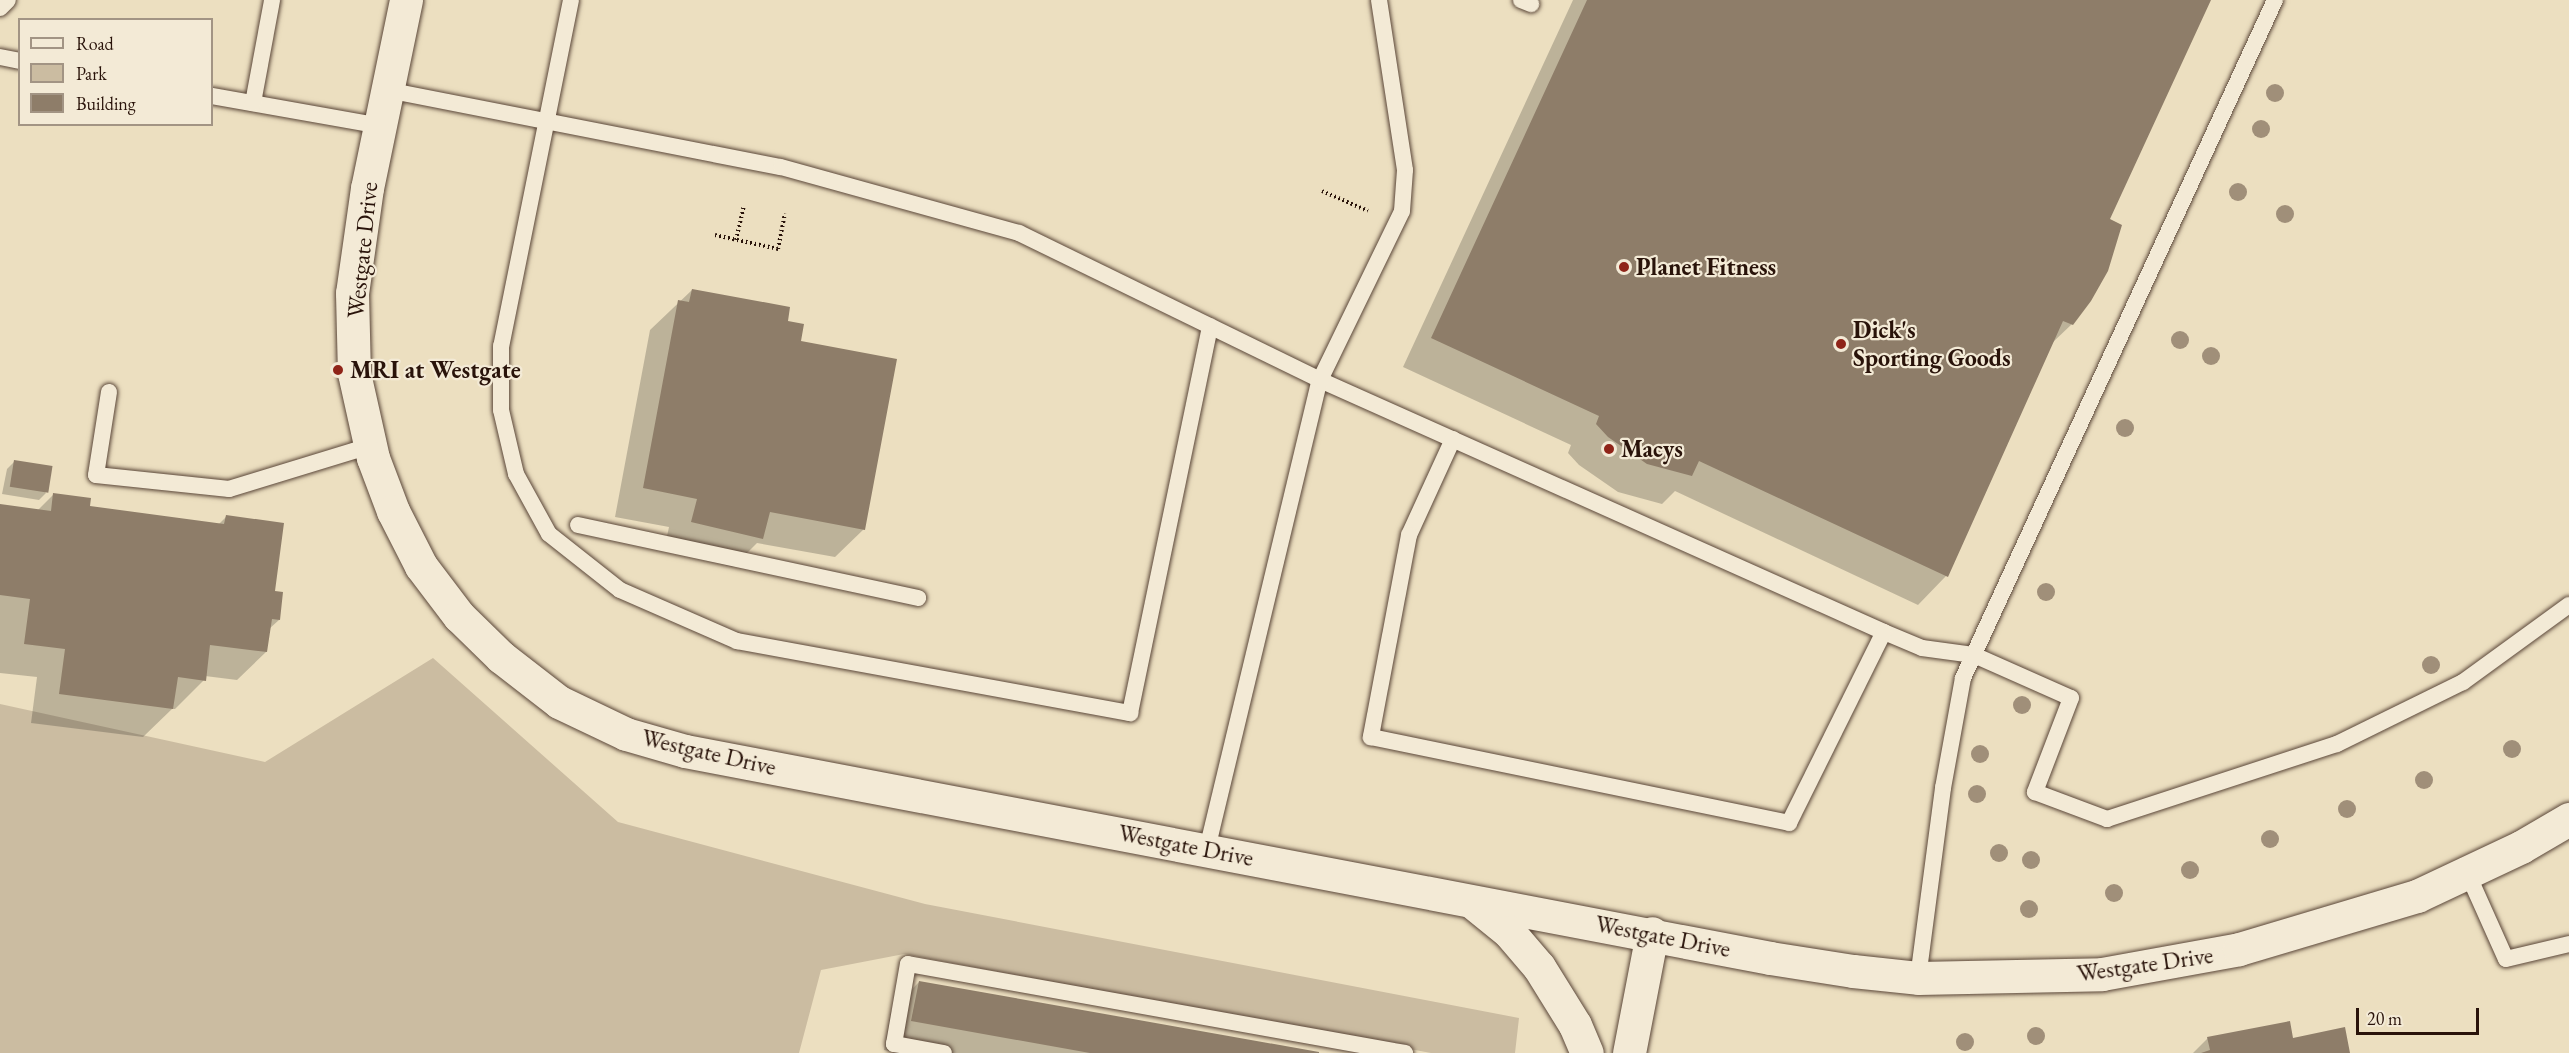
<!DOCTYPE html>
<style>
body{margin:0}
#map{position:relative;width:2569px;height:1053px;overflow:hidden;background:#ecdfc0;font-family:"EB Garamond",serif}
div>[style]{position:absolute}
.green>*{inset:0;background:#cbbca1}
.shadow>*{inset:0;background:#0003}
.building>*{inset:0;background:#8e7d69;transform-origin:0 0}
.path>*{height:4px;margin-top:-2px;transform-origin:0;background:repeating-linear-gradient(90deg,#29130a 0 1.5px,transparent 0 4.5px)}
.roads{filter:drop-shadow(0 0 2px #5a4638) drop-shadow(0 0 2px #5a4638)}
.lane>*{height:16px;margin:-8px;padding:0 8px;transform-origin:8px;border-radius:8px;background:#f3ead6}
.street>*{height:33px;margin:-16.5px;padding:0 16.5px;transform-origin:16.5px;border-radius:16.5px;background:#f3ead6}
.trees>*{width:18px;height:18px;margin:-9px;border-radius:50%;background:#a08f79}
.dots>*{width:16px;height:16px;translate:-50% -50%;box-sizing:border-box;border:3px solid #f3ead6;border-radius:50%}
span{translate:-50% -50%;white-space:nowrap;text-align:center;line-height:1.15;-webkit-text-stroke:4.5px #f3ead6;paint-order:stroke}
.street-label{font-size:24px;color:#29130a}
.poi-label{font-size:24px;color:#29130a;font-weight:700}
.left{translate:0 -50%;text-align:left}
.legend{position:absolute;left:18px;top:18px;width:195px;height:108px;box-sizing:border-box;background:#f3ead6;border:2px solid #a29484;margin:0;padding:8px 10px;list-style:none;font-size:18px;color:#29130a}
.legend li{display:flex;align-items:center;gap:12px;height:30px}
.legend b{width:30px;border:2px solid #a29484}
.scale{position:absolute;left:2356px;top:1008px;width:123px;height:27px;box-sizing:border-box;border:3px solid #29130a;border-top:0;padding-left:8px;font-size:18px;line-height:21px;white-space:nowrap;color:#29130a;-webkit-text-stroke:4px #f3ead6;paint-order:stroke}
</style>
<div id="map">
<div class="green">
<div style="clip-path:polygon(433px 658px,618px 822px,925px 904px,1519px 1018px,1515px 1053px,1431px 1053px,904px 954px,821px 970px,799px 1053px,0 1053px,0 704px,265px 762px)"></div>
</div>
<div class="shadow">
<div style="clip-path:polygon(1573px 0,2209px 0,2108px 220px,2072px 324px,2051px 344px,1946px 576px,1918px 605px,1675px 491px,1662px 504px,1618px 492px,1579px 465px,1568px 453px,1571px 445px,1403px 367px)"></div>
<div style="clip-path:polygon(692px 290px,786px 322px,799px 342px,864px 529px,835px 557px,757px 543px,733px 567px,664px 550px,669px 527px,615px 517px,650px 330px)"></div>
<div style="clip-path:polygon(15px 461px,46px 493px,39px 500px,2px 494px,7px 469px)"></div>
<div style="clip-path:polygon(54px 494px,88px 507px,218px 525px,226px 517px,273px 593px,279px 620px,269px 629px,266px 652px,237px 680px,205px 676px,204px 680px,175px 709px,172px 709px,143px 737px,31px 723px,37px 677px,0 673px,0 507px,38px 510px)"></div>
<div style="clip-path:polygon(919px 982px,1317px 1053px,902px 1053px,884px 1050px,891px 1011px)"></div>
<div style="clip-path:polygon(2208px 1038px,2291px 1039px,2348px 1053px,2193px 1053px)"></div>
</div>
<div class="building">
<div style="clip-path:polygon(1587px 0,2211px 0,2110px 219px,2122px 225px,2108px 271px,2091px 301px,2073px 325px,2063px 321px,1948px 577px,1699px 461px,1692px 476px,1647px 464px,1608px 437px,1596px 424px,1599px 416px,1431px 338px)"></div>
<div style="clip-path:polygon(692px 289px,790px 307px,788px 321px,804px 324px,801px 341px,897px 359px,865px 530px,770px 512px,763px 539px,691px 522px,697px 499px,643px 488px,678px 300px,689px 302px)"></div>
<div style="left:14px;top:460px;width:39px;height:27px;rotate:9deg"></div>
<div style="clip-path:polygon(53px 493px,91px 498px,90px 506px,224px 524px,226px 515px,284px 523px,275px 591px,283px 592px,280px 620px,272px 619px,267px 652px,210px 645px,206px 681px,178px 677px,173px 709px,59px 694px,65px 649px,24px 644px,30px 599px,0 595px,0 504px,51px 511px)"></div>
<div style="clip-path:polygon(919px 981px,1319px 1052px,1319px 1053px,1090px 1053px,911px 1021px)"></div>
<div style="clip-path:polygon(2290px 1021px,2293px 1038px,2345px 1027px,2350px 1053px,2201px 1053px,2210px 1050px,2207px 1037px)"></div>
</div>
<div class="path">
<div style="left:1322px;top:191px;width:50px;rotate:23.5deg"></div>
<div style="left:715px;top:235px;width:65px;rotate:12.5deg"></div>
<div style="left:778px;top:249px;width:36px;rotate:-79deg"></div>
<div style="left:736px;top:240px;width:35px;rotate:-77deg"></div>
</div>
<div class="roads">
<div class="lane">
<div style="left:571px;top:0;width:353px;rotate:101.4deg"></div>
<div style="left:501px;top:346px;width:64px;rotate:90deg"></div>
<div style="left:501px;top:410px;width:66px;rotate:76.8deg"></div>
<div style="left:516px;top:474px;width:68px;rotate:61.2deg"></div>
<div style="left:549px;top:534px;width:90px;rotate:38.3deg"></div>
<div style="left:620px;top:590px;width:128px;rotate:23.6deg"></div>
<div style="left:737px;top:641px;width:400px;rotate:10.4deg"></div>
<div style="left:1130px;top:713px;width:395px;rotate:-78.3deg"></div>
<div style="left:1521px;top:0;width:11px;rotate:22deg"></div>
<div style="left:0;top:8px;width:11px;rotate:-45deg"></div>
<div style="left:0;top:57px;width:20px;rotate:11deg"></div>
<div style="left:387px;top:90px;width:401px;rotate:11.1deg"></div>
<div style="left:781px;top:167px;width:247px;rotate:15.5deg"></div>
<div style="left:1019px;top:233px;width:335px;rotate:26deg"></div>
<div style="left:1320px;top:380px;width:618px;rotate:24.08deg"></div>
<div style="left:1884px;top:632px;width:41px;rotate:22.8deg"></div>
<div style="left:1922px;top:648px;width:52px;rotate:7.7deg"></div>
<div style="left:1974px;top:655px;width:106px;rotate:23.9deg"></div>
<div style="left:2071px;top:698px;width:101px;rotate:111deg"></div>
<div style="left:2035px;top:792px;width:77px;rotate:20.6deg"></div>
<div style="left:2107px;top:819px;width:242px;rotate:-18.1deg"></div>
<div style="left:2337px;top:744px;width:140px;rotate:-26.2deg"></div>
<div style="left:2463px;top:682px;width:131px;rotate:-36deg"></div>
<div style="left:212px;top:96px;width:171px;rotate:10.1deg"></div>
<div style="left:253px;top:103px;width:105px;rotate:-79.5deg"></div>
<div style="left:109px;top:392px;width:84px;rotate:98.9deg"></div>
<div style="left:96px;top:475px;width:134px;rotate:6deg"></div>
<div style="left:229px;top:489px;width:147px;rotate:-17deg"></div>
<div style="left:1453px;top:439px;width:106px;rotate:114.6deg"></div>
<div style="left:1409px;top:535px;width:206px;rotate:100.7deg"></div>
<div style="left:1371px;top:737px;width:427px;rotate:11.6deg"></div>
<div style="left:1789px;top:823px;width:213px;rotate:-63.6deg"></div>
<div style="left:578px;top:525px;width:348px;rotate:12.1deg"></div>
<div style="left:1207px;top:849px;width:482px;rotate:-76.5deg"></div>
<div style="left:1320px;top:380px;width:188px;rotate:-64.1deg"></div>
<div style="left:1402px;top:211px;width:41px;rotate:-85.8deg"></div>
<div style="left:1405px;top:170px;width:172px;rotate:-98.7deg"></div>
<div style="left:2467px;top:872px;width:95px;rotate:65.9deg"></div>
<div style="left:2506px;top:959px;width:65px;rotate:-13.4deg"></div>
<div style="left:1918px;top:978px;width:192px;rotate:-82.5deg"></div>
<div style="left:1943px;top:788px;width:112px;rotate:-79.7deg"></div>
<div style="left:1963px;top:678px;width:746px;rotate:-65.29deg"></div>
<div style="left:944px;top:1053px;width:51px;rotate:-169.8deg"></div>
<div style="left:894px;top:1044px;width:81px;rotate:-80.1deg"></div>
<div style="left:908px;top:964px;width:505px;rotate:10.15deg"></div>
</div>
<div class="street">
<div style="left:406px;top:0;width:192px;rotate:101.7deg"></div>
<div style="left:367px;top:188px;width:106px;rotate:98.1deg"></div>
<div style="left:352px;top:293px;width:80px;rotate:88.6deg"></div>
<div style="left:354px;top:373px;width:87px;rotate:77.4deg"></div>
<div style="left:373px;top:458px;width:57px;rotate:69.3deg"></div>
<div style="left:393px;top:511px;width:62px;rotate:63deg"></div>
<div style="left:421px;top:566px;width:63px;rotate:52.8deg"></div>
<div style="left:459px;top:616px;width:59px;rotate:44.3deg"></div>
<div style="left:501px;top:657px;width:73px;rotate:37.8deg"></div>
<div style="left:559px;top:702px;width:74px;rotate:25.5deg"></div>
<div style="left:626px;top:734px;width:61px;rotate:16.1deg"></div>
<div style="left:685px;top:751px;width:1105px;rotate:10.8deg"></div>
<div style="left:1770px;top:958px;width:84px;rotate:8.9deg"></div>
<div style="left:1853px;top:971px;width:65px;rotate:6.1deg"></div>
<div style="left:1918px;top:978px;width:184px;rotate:-1.2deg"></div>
<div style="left:2102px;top:974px;width:139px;rotate:-10.3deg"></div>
<div style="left:2239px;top:949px;width:186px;rotate:-16.6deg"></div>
<div style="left:2417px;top:896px;width:115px;rotate:-25.2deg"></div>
<div style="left:2521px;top:847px;width:56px;rotate:-30.3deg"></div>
<div style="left:1472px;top:902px;width:48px;rotate:39deg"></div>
<div style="left:1509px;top:932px;width:46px;rotate:49.4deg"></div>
<div style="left:1539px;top:967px;width:68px;rotate:58.2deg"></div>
<div style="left:1575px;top:1025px;width:30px;rotate:67deg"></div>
<div style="left:1629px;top:1053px;width:122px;rotate:-79.1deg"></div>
</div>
</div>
<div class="trees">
<div style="left:2275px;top:93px"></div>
<div style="left:2261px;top:129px"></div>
<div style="left:2238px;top:192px"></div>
<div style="left:2285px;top:214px"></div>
<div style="left:2180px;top:340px"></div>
<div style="left:2211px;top:356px"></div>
<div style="left:2125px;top:428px"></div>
<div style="left:2046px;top:592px"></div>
<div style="left:2431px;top:665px"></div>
<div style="left:2022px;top:705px"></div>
<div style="left:2512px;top:749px"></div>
<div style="left:1980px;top:754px"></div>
<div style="left:2424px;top:780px"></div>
<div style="left:1977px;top:794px"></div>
<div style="left:2347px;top:809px"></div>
<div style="left:2270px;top:839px"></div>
<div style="left:1999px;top:853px"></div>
<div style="left:2031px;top:860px"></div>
<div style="left:2190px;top:870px"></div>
<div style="left:2114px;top:893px"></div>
<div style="left:2029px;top:909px"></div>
<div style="left:2036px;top:1036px"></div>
<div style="left:1965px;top:1042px"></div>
</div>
<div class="dots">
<div style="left:1624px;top:267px;background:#8f2418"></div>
<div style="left:1841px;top:344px;background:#8f2418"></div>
<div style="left:338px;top:370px;background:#8f2418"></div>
<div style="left:1609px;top:449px;background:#8f2418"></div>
</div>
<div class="street-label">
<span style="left:362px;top:250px;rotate:-84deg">Westgate Drive</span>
<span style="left:709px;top:752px;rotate:13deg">Westgate Drive</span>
<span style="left:1186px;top:845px;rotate:11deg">Westgate Drive</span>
<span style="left:1663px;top:936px;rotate:11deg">Westgate Drive</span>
<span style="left:2145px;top:964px;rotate:-8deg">Westgate Drive</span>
</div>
<div class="poi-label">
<span class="left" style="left:1636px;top:267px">Planet Fitness</span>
<span class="left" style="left:1853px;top:344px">Dick's<br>Sporting Goods</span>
<span class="left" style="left:350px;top:370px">MRI at Westgate</span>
<span class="left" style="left:1621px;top:449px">Macys</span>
</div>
<ul class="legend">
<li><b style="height:8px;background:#f3ead6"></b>Road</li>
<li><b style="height:16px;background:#cbbca1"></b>Park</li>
<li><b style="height:16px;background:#8e7d69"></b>Building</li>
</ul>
<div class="scale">20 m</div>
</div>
